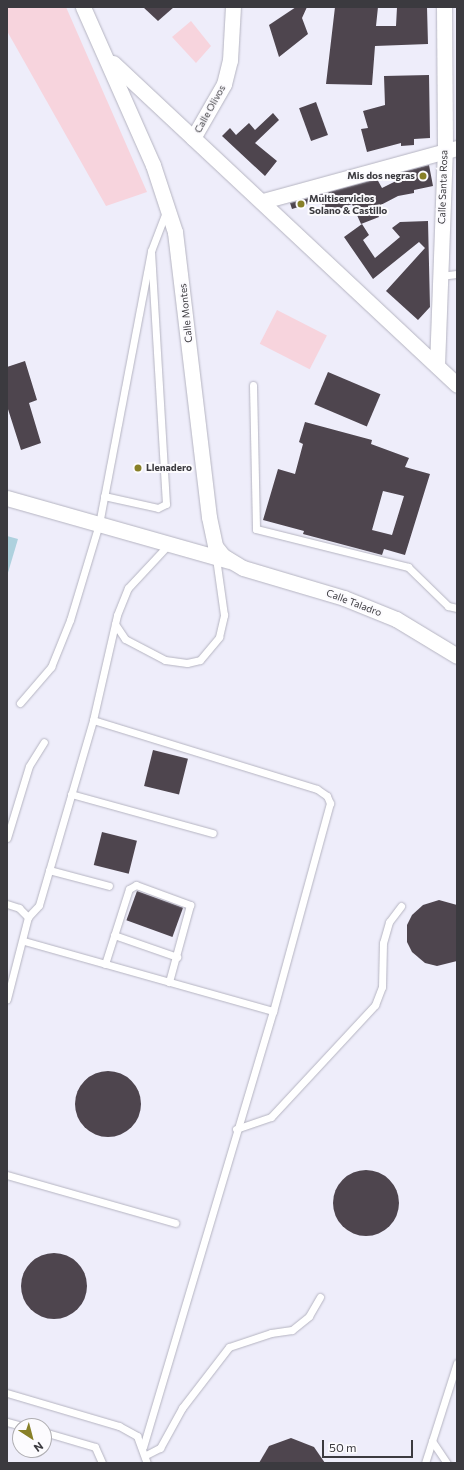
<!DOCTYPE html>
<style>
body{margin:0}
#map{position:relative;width:464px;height:1470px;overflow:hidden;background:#eeedfa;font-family:Commissioner,sans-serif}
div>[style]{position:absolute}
.green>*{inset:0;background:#f7d4dd;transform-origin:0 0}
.water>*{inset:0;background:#aed1de}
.building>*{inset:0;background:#4e454e;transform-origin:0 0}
.round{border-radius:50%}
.roads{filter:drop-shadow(0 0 1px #b5b4c1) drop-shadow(0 0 1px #b5b4c1)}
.lane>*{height:7px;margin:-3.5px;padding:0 3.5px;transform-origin:3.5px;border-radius:3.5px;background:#fff}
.street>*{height:15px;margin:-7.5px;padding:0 7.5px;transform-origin:7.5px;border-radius:7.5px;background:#fff}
.dots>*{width:11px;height:11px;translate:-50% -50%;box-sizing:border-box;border:2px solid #fcfbfe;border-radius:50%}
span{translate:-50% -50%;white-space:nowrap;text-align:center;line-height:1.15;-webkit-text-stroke:4px #fcfbfe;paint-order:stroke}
.street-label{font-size:10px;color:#3b3a3f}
.poi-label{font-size:10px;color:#3b3a3f;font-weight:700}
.right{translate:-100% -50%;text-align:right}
.left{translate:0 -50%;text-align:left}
.frame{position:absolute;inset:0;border:8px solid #3b3a3f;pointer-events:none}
.north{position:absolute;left:12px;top:1418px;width:40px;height:40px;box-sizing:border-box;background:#fcfbfe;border:1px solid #afaeb2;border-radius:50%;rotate:144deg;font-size:11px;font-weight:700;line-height:16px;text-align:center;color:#3b3a3f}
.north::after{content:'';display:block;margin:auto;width:14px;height:18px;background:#888028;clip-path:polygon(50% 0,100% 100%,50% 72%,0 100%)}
.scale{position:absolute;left:322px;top:1440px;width:91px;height:18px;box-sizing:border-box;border:2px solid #3b3a3f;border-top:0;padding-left:5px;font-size:12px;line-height:14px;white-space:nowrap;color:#3b3a3f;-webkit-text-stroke:3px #fcfbfe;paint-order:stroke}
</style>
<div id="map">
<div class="green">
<div style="clip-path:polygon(7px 7px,66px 7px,147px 192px,106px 206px,7px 31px)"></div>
<div style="clip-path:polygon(191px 21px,211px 46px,196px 63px,172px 37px)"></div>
<div style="left:277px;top:310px;width:56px;height:38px;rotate:27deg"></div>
</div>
<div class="water">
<div style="clip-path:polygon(7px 536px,18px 539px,7px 576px)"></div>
</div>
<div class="building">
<div style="clip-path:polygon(143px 7px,174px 7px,158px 21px)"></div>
<div style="clip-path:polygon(296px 7px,307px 7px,302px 18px,308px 34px,279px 57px,269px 25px)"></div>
<div style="clip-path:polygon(335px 7px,378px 7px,376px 26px,396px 26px,397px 7px,427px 7px,428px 44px,375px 46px,372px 85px,326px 84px)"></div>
<div style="clip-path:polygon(429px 75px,430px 138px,414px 139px,414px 145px,401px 146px,401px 143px,367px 152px,361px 129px,368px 128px,363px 111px,385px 105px,384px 76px)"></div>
<div style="left:316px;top:102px;width:35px;height:18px;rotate:70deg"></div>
<div style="clip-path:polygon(273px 113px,279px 120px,255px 143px,277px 161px,265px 176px,222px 136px,230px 128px,236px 135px,249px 123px,255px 130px)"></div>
<div style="clip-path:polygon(429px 165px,433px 186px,414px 190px,414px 193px,398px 196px,375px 208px,379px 217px,361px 224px,352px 204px,326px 214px,318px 195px,377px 179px,382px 188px,396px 181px,395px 174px)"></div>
<div style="clip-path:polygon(316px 196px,317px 201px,292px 209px,290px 203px)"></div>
<div style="clip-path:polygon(428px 221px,430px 307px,418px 320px,386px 291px,425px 248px,419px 242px,373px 279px,344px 237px,362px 224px,369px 235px,363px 240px,375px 258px,400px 237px,392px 228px,400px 222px)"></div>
<div style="clip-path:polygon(25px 361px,37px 400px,29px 403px,41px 443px,21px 450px,7px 406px,7px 367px)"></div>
<div style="left:328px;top:372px;width:57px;height:35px;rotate:23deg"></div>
<div style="clip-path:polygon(evenodd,305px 422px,372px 440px,371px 444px,409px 458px,405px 467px,430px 474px,405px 555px,384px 549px,382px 555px,303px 534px,304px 531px,263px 520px,278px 469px,295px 474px,303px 444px,299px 442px,305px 422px,383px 491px,404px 496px,392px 535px,372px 530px,383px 491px)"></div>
<div style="left:153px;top:750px;width:36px;height:37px;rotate:14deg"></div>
<div style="left:102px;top:832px;width:36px;height:34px;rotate:14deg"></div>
<div style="left:137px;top:891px;width:49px;height:31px;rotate:20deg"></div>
<div style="clip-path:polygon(439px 900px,457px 905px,457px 961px,437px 966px,425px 963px,412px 952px,407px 942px,407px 925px,412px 915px,423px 905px)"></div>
<div class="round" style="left:75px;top:1071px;width:66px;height:66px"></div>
<div class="round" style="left:333px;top:1170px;width:66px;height:66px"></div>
<div class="round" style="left:21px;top:1253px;width:66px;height:66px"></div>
<div style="clip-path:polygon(291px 1438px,314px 1447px,325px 1463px,259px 1463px,269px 1446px)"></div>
</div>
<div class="roads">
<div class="lane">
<div style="left:440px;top:276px;width:17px;rotate:-7deg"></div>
<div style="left:253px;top:385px;width:144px;rotate:88.8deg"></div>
<div style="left:256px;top:529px;width:157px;rotate:14deg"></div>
<div style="left:408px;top:567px;width:56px;rotate:44.3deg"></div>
<div style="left:448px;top:606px;width:9px;rotate:13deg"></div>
<div style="left:104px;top:496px;width:55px;rotate:12.5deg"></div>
<div style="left:158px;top:508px;width:9px;rotate:-27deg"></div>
<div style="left:166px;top:504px;width:253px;rotate:-93.4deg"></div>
<div style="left:151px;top:251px;width:42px;rotate:-69deg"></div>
<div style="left:115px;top:624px;width:18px;rotate:56deg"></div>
<div style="left:125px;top:639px;width:45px;rotate:27.7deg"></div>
<div style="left:165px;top:660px;width:22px;rotate:8deg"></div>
<div style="left:187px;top:663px;width:13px;rotate:-13deg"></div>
<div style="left:200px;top:660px;width:30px;rotate:-50deg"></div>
<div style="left:219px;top:637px;width:23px;rotate:-77deg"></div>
<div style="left:224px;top:615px;width:58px;rotate:-98deg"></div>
<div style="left:20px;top:703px;width:48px;rotate:-49.3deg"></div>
<div style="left:51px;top:667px;width:51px;rotate:-68deg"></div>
<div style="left:70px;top:620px;width:100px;rotate:-73.2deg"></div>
<div style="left:99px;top:524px;width:278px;rotate:-79.2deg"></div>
<div style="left:93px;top:720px;width:234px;rotate:17.1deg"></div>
<div style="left:317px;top:789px;width:12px;rotate:35deg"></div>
<div style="left:327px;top:796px;width:8px;rotate:67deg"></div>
<div style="left:330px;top:803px;width:216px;rotate:105.3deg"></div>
<div style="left:273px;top:1011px;width:455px;rotate:106.6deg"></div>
<div style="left:71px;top:794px;width:147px;rotate:15.4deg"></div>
<div style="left:7px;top:838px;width:75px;rotate:-73deg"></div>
<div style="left:29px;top:766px;width:28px;rotate:-58deg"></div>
<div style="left:49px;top:870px;width:62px;rotate:14.9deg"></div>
<div style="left:7px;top:904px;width:13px;rotate:18deg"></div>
<div style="left:19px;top:908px;width:13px;rotate:45deg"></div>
<div style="left:28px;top:917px;width:85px;rotate:104.4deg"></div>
<div style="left:28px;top:917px;width:16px;rotate:-47deg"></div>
<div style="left:39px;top:905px;width:193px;rotate:-73.7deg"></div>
<div style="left:93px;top:720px;width:108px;rotate:-77.1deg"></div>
<div style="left:117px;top:615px;width:29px;rotate:-68deg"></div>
<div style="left:128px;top:588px;width:60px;rotate:-47deg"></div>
<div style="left:114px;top:935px;width:67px;rotate:19.2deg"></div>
<div style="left:24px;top:941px;width:259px;rotate:15.7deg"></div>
<div style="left:105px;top:964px;width:79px;rotate:-72.3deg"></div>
<div style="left:129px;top:889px;width:8px;rotate:-30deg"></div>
<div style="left:136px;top:885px;width:58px;rotate:20.3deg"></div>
<div style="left:190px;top:905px;width:80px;rotate:105.3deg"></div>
<div style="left:236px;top:1129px;width:37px;rotate:-19deg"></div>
<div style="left:271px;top:1117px;width:153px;rotate:-47.1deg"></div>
<div style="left:375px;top:1005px;width:19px;rotate:-69deg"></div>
<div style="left:382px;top:987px;width:44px;rotate:-88.7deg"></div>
<div style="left:383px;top:943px;width:22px;rotate:-74deg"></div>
<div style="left:389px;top:922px;width:20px;rotate:-53deg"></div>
<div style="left:7px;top:1175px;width:175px;rotate:15.9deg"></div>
<div style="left:7px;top:1393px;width:117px;rotate:16.4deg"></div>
<div style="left:119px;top:1426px;width:21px;rotate:29deg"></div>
<div style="left:137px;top:1436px;width:29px;rotate:70deg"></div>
<div style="left:7px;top:1422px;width:16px;rotate:15deg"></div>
<div style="left:44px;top:1432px;width:53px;rotate:16.4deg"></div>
<div style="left:95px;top:1447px;width:17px;rotate:66deg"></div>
<div style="left:432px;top:1441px;width:27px;rotate:56deg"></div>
<div style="left:146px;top:1455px;width:16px;rotate:-27deg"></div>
<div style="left:160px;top:1448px;width:46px;rotate:-61.2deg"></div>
<div style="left:182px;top:1408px;width:77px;rotate:-52.4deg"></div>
<div style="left:229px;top:1347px;width:44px;rotate:-18.4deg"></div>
<div style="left:271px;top:1333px;width:21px;rotate:-8deg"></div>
<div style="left:292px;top:1330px;width:22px;rotate:-39deg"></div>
<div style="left:309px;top:1316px;width:22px;rotate:-60deg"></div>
<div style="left:425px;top:1463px;width:105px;rotate:-72.3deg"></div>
</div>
<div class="street">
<div style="left:83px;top:7px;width:173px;rotate:66.1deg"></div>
<div style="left:153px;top:165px;width:71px;rotate:71.8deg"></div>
<div style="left:175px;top:232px;width:287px;rotate:83.2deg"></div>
<div style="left:209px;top:517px;width:30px;rotate:78deg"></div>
<div style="left:215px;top:546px;width:13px;rotate:51deg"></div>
<div style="left:223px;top:556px;width:23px;rotate:31deg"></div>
<div style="left:243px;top:568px;width:105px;rotate:16.5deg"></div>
<div style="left:344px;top:598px;width:56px;rotate:22deg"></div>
<div style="left:396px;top:619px;width:71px;rotate:31.2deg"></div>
<div style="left:113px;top:63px;width:471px;rotate:43.1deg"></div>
<div style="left:193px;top:138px;width:62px;rotate:-60.1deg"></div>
<div style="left:224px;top:84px;width:25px;rotate:-76deg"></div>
<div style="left:230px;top:60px;width:53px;rotate:-86.8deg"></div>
<div style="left:263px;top:201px;width:201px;rotate:-15.3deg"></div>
<div style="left:437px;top:366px;width:216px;rotate:-87.9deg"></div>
<div style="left:445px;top:150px;width:143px;rotate:-90.4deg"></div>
<div style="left:7px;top:498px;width:231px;rotate:15.8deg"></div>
</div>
</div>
<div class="dots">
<div style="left:423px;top:176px;background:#888028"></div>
<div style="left:301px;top:204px;background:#888028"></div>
<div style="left:138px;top:468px;background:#888028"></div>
</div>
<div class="street-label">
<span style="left:210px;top:109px;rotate:-61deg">Calle Olivos</span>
<span style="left:443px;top:187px;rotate:-88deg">Calle Santa Rosa</span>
<span style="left:186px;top:313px;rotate:-96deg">Calle Montes</span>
<span style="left:354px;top:603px;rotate:21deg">Calle Taladro</span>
</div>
<div class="poi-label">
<span class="right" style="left:415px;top:176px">Mis dos negras</span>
<span class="left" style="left:309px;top:204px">Multiservicios<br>Solano &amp; Castillo</span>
<span class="left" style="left:146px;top:468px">Llenadero</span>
</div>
<div class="frame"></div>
<div class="north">N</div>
<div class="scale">50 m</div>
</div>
